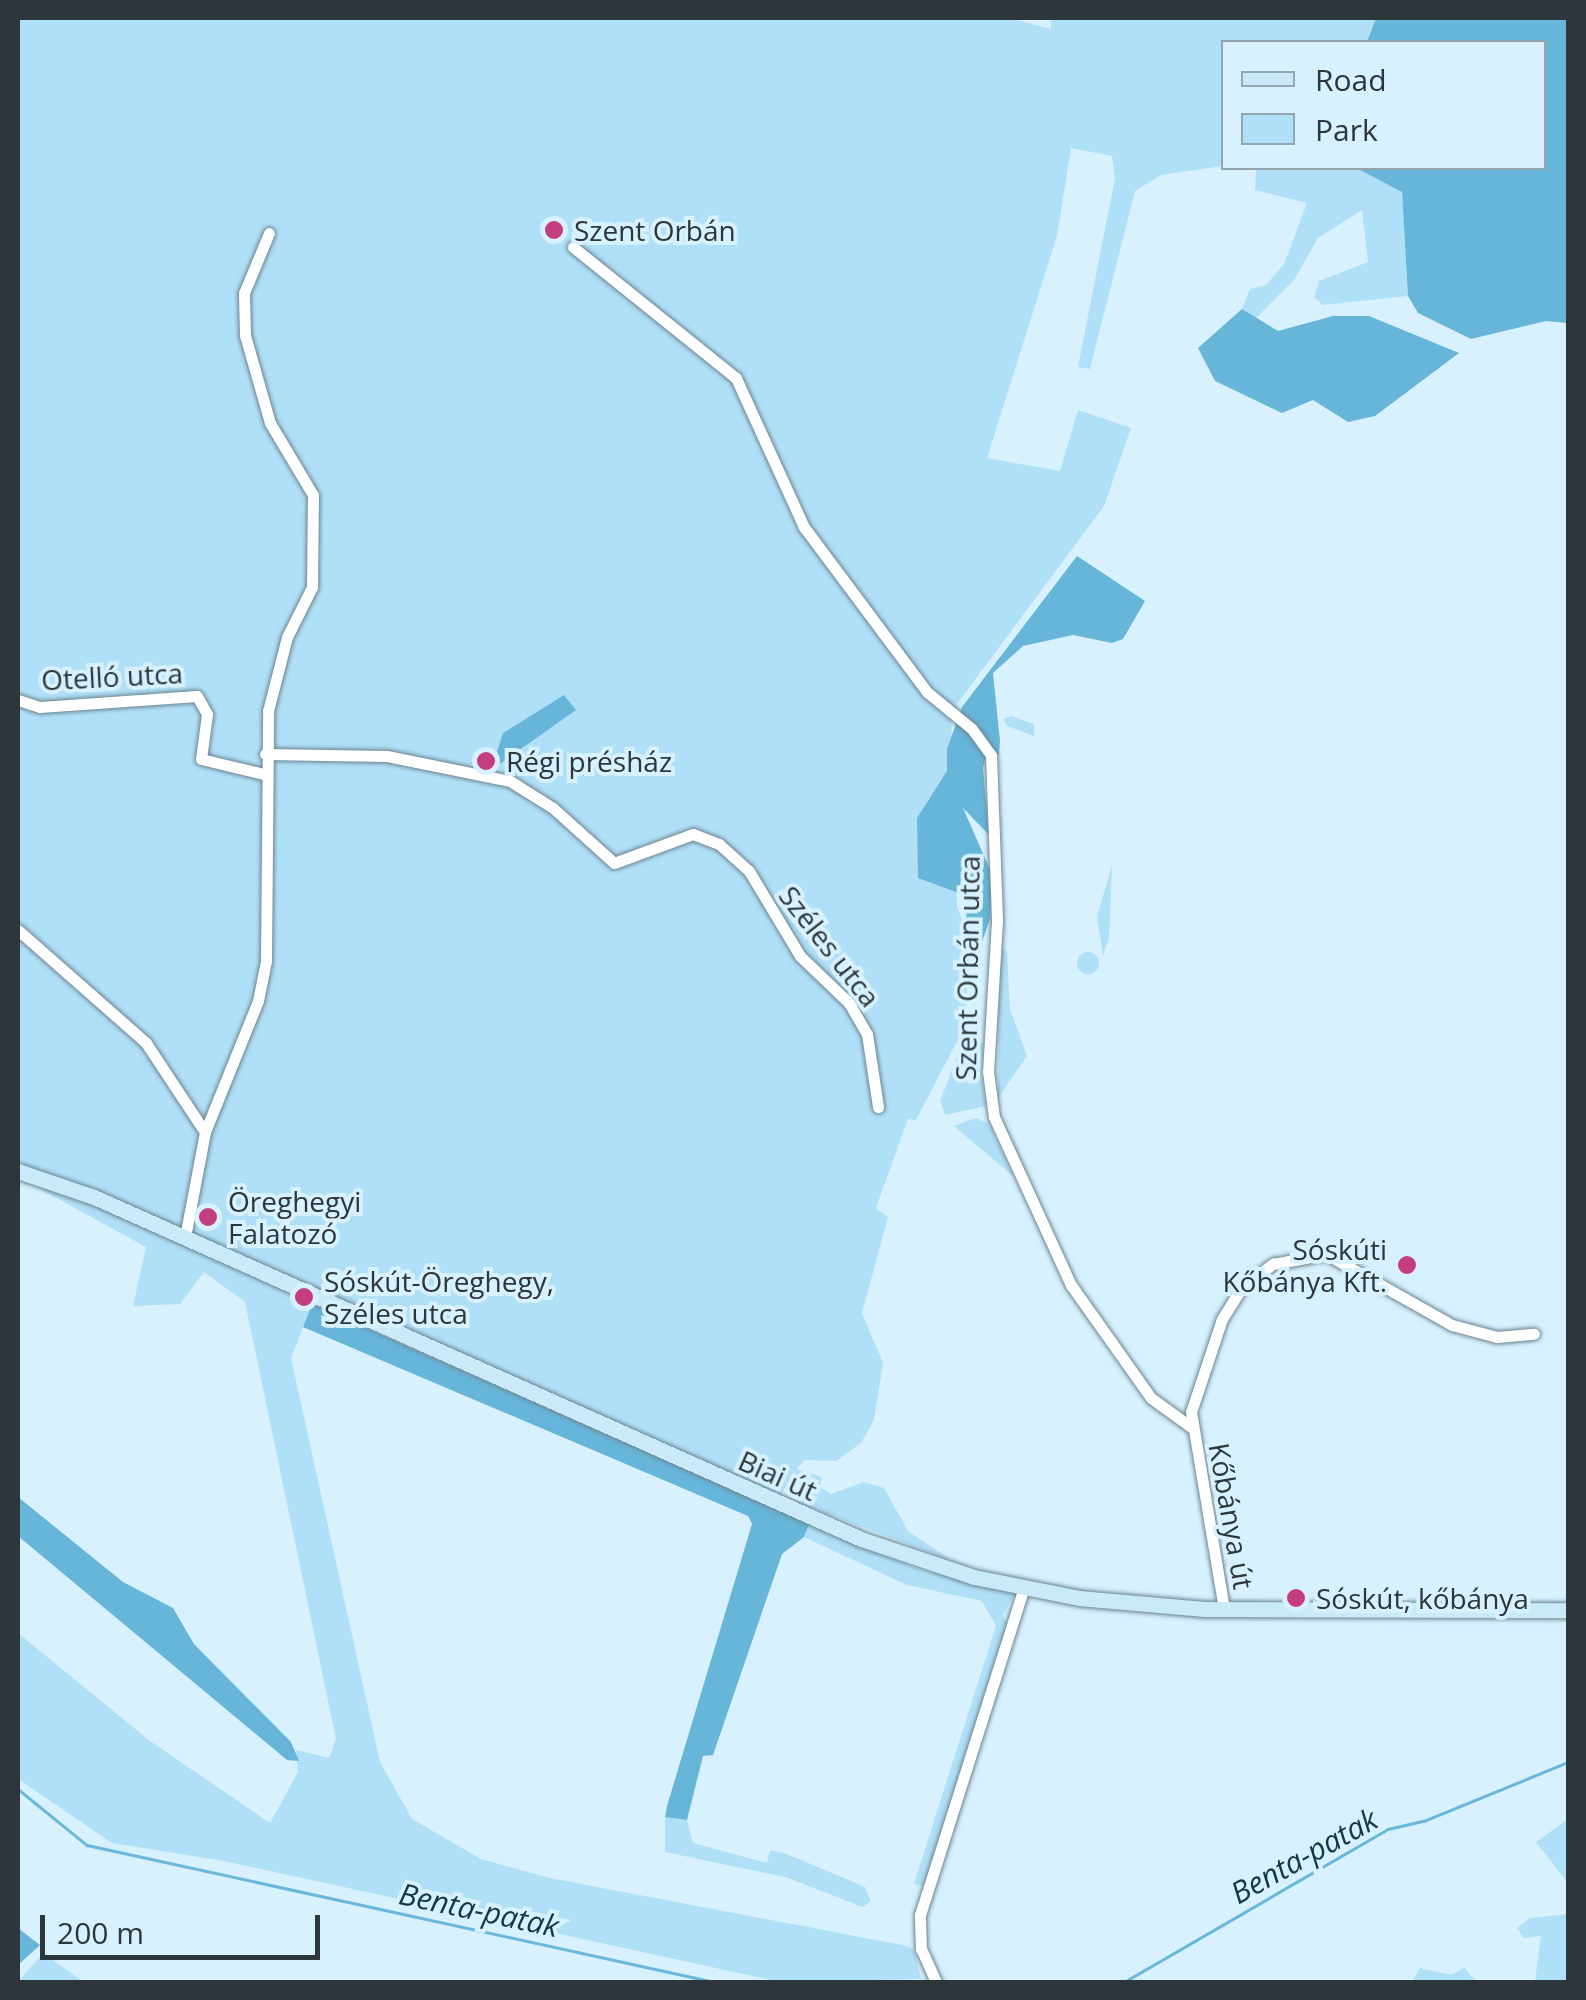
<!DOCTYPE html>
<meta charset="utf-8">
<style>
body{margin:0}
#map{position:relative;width:1586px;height:2000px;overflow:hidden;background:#d7f1fe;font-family:"Open Sans",sans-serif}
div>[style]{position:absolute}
.green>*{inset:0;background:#b0e0f8}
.round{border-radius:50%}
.forest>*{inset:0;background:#67b5d9}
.stream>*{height:2.5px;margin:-1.25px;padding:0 1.25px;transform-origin:1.25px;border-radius:1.25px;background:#69b7db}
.roads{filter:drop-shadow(0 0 2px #6c8490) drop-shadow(0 0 2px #6c8490)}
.minor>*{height:11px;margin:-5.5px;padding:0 5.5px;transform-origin:5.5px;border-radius:5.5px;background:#fff}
.major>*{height:15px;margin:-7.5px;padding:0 7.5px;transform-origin:7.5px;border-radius:7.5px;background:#caeafa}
.dots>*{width:28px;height:28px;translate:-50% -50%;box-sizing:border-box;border:5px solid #d7f1fe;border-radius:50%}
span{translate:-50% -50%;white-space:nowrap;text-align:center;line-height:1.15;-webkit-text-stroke:8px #d7f1fe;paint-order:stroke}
.poi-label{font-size:28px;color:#2c363b}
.left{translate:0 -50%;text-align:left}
.right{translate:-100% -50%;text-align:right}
.street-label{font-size:28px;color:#2c363b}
.water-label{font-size:30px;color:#133747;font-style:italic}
.frame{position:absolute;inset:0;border:20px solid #2c363b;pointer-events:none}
.legend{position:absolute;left:1221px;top:40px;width:325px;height:130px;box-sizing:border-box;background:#d7f1fe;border:2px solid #93a6b0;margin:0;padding:12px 18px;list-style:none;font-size:30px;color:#2c363b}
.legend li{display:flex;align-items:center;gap:20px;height:50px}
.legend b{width:50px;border:2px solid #93a6b0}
.scale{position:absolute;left:40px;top:1915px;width:280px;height:45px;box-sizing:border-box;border:5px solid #2c363b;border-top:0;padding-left:12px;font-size:30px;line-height:35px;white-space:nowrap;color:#2c363b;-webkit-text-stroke:8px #d7f1fe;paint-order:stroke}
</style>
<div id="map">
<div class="green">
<div style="clip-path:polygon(18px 18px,1009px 18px,1051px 29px,1051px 18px,1376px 18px,1367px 42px,1224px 42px,1223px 166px,1161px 175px,1135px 191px,1090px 369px,1078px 367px,1115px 178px,1112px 156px,1071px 148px,1057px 236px,987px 458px,1060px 471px,1078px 410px,1131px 428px,1104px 506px,951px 712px,957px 906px,968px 937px,966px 1024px,916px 1120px,908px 1119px,876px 1208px,888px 1217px,862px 1313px,883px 1363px,874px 1420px,861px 1443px,836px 1461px,804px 1460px,797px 1469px,822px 1477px,820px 1487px,831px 1494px,864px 1482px,884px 1488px,908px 1531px,951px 1560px,799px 1503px,792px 1478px,775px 1502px,18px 1171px)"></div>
<div style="clip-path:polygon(1256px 168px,1356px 168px,1402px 192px,1408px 296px,1323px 305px,1314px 298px,1319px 281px,1368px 262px,1362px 210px,1318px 238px,1294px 280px,1256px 318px,1242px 309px,1250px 289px,1266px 285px,1284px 264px,1307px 203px,1255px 190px)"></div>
<div style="clip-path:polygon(1011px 716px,1034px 724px,1034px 736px,1007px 726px,1004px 719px)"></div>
<div style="clip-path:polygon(1112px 866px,1109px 939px,1103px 955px,1097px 916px)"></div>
<div style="clip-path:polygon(999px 945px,1007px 952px,1010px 1009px,1027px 1056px,998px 1098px)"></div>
<div class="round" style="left:1077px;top:952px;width:22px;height:22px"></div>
<div style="clip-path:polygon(985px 1043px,980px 1068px,986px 1106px,945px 1115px,940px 1101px,962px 1045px)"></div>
<div style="clip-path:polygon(976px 1118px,989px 1124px,1013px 1176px,954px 1126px)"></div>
<div style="clip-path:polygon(29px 1183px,90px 1202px,312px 1304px,291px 1358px,380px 1762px,412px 1819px,481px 1859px,550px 1878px,902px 1945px,914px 1949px,921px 1979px,780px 1982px,224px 1861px,112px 1843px,18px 1779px,18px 1633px,150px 1741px,270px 1823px,298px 1772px,296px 1750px,329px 1758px,336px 1739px,245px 1302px,204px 1272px,180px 1304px,133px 1306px,146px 1247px)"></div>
<div style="clip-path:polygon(809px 1524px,918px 1569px,1015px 1593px,1003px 1615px,1007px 1624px,924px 1886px,914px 1884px,996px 1626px,982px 1601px,907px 1585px,804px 1537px)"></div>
<div style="clip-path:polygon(665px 1817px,687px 1820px,693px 1843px,767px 1863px,770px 1850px,787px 1854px,865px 1887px,871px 1901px,863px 1907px,785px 1877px,665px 1852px)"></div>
<div style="clip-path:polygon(1568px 1819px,1568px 1883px,1536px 1842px)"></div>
<div style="clip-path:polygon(1568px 1914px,1568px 1982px,1535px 1982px,1541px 1936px,1524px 1938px,1517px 1928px,1530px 1918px)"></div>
<div style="clip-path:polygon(44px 1952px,49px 1957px,83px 1982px,18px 1982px)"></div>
<div style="clip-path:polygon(1420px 1968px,1451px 1975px,1464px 1968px,1477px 1982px,1412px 1982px)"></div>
</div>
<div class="forest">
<div style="clip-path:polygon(1376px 18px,1568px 18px,1568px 323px,1546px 321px,1471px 339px,1418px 313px,1408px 296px,1402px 192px,1356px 168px,1544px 168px,1544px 42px,1367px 42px)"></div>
<div style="clip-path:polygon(1242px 309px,1278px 331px,1333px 316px,1369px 316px,1459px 353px,1375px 416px,1348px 422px,1313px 400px,1282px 413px,1215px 381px,1198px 348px)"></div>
<div style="clip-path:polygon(1077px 556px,1145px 601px,1123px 639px,1112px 643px,1073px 635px,1023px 646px,993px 673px,1000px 741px,999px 755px,986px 755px,983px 768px,989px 835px,963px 808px,992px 874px,990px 919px,981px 945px,967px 921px,964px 895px,918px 878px,917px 818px,947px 771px,947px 749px,962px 707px)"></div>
<div style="clip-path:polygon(564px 695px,576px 710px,491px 770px,503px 733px)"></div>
<div style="clip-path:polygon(312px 1304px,809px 1524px,804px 1537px,782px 1554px,713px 1755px,703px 1756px,687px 1820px,665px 1817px,667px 1806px,752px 1524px,748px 1516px,303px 1327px)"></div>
<div style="clip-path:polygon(18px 1497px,123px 1582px,173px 1608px,194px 1644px,291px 1742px,299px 1761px,287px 1760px,18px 1536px)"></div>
<div style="clip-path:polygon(18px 1928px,40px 1945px,18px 1965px)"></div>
</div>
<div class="stream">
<div style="left:18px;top:1789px;width:89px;rotate:39.1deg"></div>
<div style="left:87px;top:1845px;width:643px;rotate:12.31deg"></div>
<div style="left:1124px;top:1982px;width:305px;rotate:-30.1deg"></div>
<div style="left:1388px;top:1829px;width:37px;rotate:-13deg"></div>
<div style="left:1424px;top:1821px;width:156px;rotate:-22.3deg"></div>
</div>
<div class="roads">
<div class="minor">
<div style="left:573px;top:247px;width:209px;rotate:38.8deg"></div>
<div style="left:736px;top:378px;width:164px;rotate:65.5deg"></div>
<div style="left:804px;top:527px;width:206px;rotate:53.3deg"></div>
<div style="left:927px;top:692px;width:58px;rotate:39.4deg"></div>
<div style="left:972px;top:729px;width:32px;rotate:54deg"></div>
<div style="left:991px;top:755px;width:166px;rotate:87.9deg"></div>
<div style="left:997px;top:921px;width:150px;rotate:93.4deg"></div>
<div style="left:988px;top:1071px;width:46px;rotate:82.6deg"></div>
<div style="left:994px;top:1117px;width:185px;rotate:65.4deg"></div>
<div style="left:1071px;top:1285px;width:138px;rotate:54.7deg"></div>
<div style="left:1151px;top:1398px;width:49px;rotate:35.9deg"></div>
<div style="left:18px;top:700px;width:23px;rotate:18deg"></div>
<div style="left:40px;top:707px;width:157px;rotate:-4deg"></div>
<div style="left:197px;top:696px;width:21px;rotate:61deg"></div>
<div style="left:207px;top:714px;width:45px;rotate:97.6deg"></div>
<div style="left:201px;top:759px;width:65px;rotate:13.4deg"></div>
<div style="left:265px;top:754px;width:122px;rotate:0.9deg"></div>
<div style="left:387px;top:756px;width:126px;rotate:11.5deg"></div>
<div style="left:510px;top:781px;width:51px;rotate:32.1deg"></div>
<div style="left:553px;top:808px;width:82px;rotate:42deg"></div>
<div style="left:614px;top:863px;width:84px;rotate:-20.2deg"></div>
<div style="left:693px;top:834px;width:28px;rotate:21deg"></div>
<div style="left:719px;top:844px;width:40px;rotate:42deg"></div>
<div style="left:749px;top:871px;width:99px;rotate:59deg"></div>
<div style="left:800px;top:956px;width:68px;rotate:43.8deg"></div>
<div style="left:849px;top:1003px;width:36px;rotate:60deg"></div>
<div style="left:867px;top:1034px;width:74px;rotate:81.4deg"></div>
<div style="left:18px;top:930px;width:171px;rotate:41.4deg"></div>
<div style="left:146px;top:1043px;width:107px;rotate:56.5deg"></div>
<div style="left:185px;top:1237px;width:107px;rotate:-79.2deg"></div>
<div style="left:205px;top:1132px;width:141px;rotate:-68deg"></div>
<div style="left:258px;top:1001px;width:41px;rotate:-78.7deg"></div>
<div style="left:266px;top:961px;width:250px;rotate:-89.5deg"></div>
<div style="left:268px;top:711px;width:76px;rotate:-75.6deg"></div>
<div style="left:287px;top:637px;width:56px;rotate:-63.4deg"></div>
<div style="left:312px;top:587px;width:92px;rotate:-89.4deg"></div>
<div style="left:313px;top:495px;width:84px;rotate:-120.8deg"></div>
<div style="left:270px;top:423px;width:91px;rotate:-105.9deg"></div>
<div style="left:245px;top:335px;width:42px;rotate:-91.4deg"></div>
<div style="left:244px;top:293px;width:65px;rotate:-67.4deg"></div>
<div style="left:1224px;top:1609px;width:200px;rotate:-99.5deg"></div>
<div style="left:1191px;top:1412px;width:98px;rotate:-71.6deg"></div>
<div style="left:1222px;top:1319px;width:38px;rotate:-58deg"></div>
<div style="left:1242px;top:1287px;width:39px;rotate:-37deg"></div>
<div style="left:1273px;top:1264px;width:54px;rotate:-10.7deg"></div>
<div style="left:1326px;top:1254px;width:145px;rotate:29.4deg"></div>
<div style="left:1452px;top:1325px;width:47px;rotate:14.9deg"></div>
<div style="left:1497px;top:1337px;width:37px;rotate:-5deg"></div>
<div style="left:936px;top:1982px;width:36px;rotate:-114deg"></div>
<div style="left:921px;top:1949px;width:34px;rotate:-92deg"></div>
<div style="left:920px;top:1915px;width:343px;rotate:-72.4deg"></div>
</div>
<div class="major">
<div style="left:18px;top:1171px;width:80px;rotate:18.9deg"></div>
<div style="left:94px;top:1197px;width:840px;rotate:24.03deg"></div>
<div style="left:861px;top:1539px;width:119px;rotate:18.6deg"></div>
<div style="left:974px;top:1577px;width:107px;rotate:11.3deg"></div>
<div style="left:1079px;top:1598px;width:126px;rotate:5deg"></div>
<div style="left:1205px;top:1609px;width:363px;rotate:0.2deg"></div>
</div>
</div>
<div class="dots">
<div style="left:554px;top:230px;background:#c33d7f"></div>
<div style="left:486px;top:761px;background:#c33d7f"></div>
<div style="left:208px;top:1217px;background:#c33d7f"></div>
<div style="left:1407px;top:1265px;background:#c33d7f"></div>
<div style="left:304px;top:1297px;background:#c33d7f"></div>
<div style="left:1296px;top:1598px;background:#c33d7f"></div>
</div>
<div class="poi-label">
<span class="left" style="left:574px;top:230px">Szent Orbán</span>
<span class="left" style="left:506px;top:761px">Régi présház</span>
<span class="left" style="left:228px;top:1217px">Öreghegyi<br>Falatozó</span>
<span class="right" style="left:1387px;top:1265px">Sóskúti<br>Kőbánya Kft.</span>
<span class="left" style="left:324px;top:1297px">Sóskút-Öreghegy,<br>Széles utca</span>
<span class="left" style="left:1316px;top:1598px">Sóskút, kőbánya</span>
</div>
<div class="street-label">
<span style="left:112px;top:676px;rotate:-3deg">Otelló utca</span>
<span style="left:830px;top:946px;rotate:52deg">Széles utca</span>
<span style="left:967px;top:968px;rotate:-89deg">Szent Orbán utca</span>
<span style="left:778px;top:1475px;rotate:24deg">Biai út</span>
<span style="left:1232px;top:1516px;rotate:80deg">Kőbánya út</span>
</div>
<div class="water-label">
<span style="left:1304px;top:1856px;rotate:-29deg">Benta-patak</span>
<span style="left:479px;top:1910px;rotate:12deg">Benta-patak</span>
</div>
<div class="frame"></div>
<ul class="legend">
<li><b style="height:12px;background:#caeafa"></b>Road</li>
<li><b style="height:28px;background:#b0e0f8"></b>Park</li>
</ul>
<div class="scale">200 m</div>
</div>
